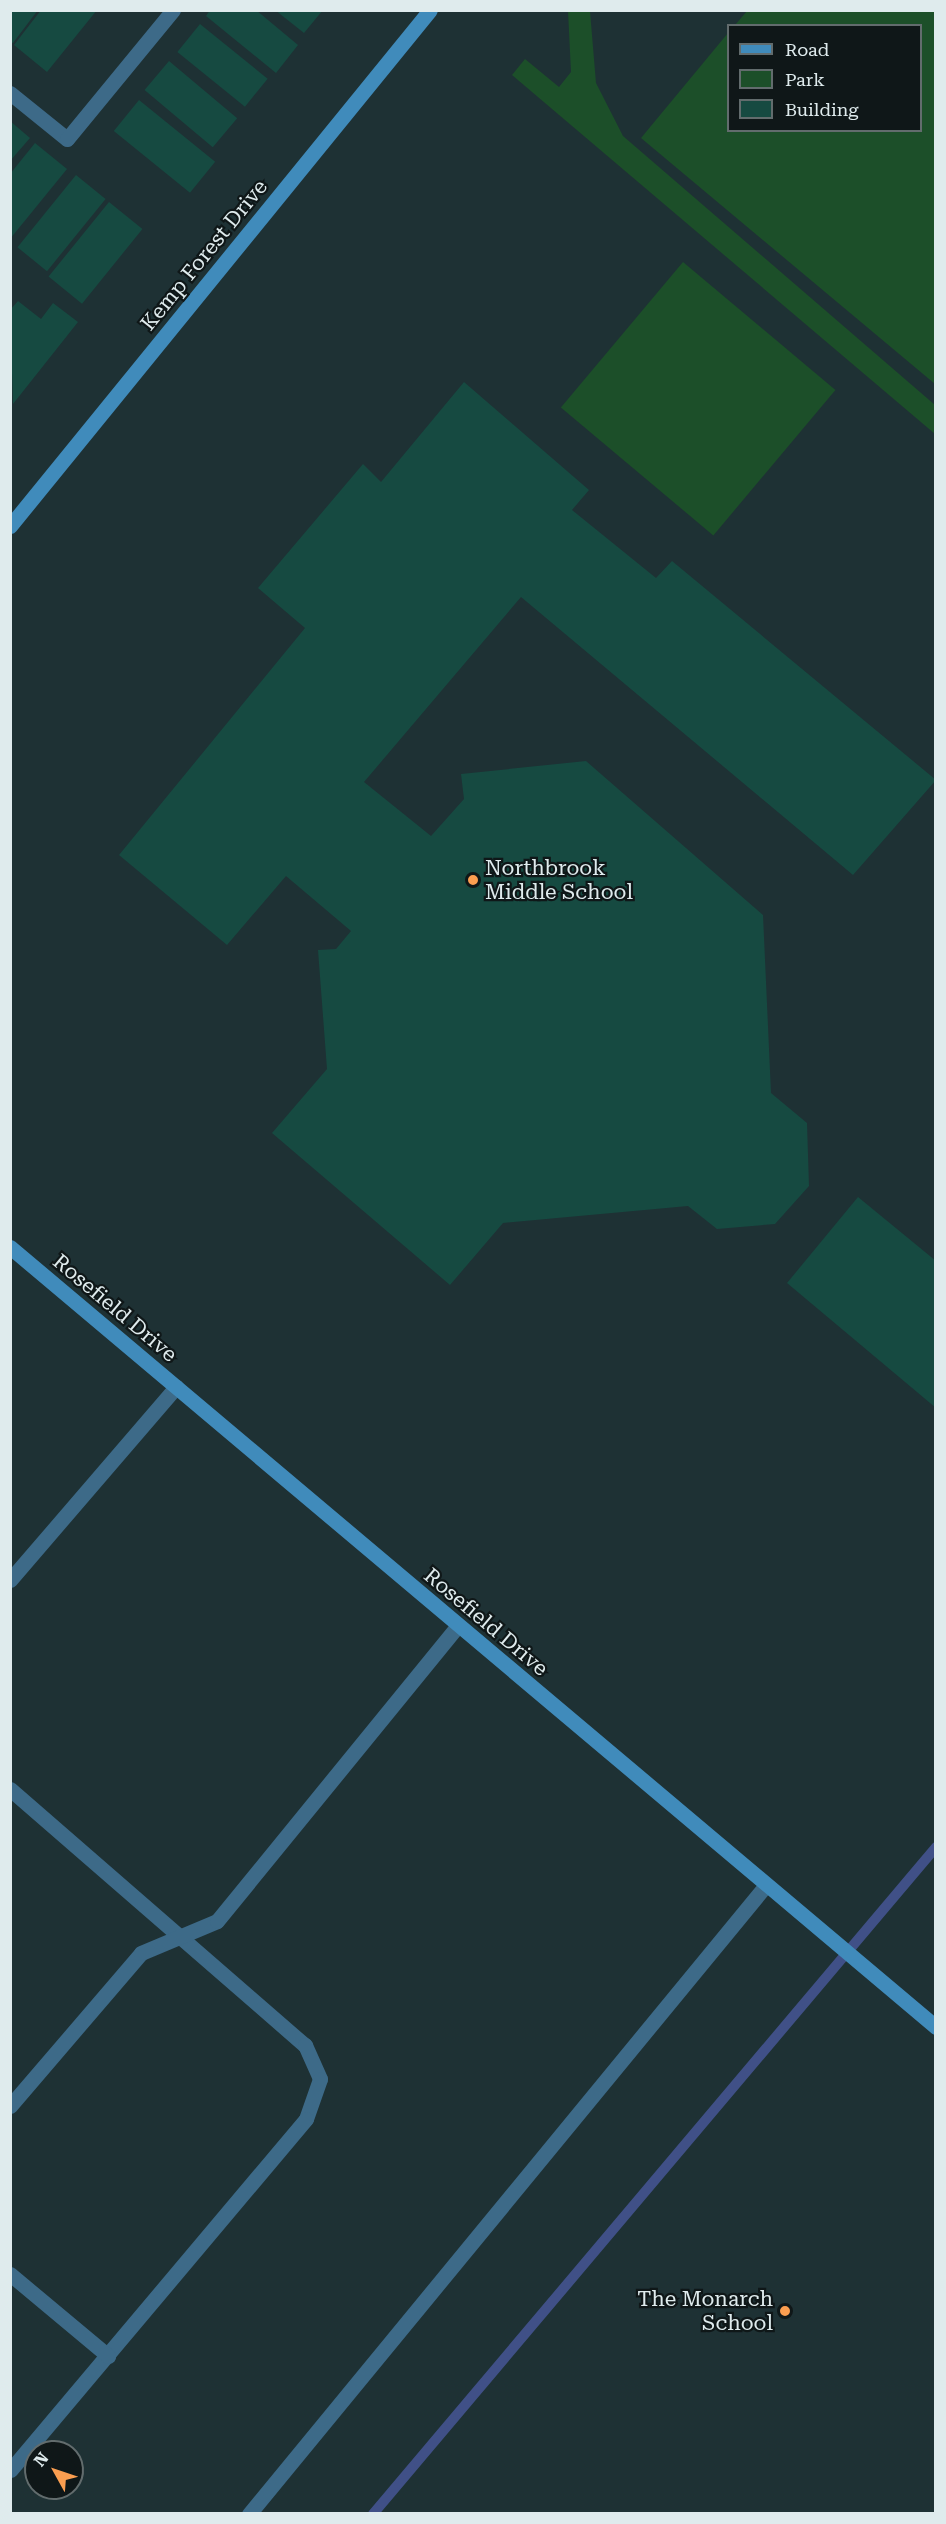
<!DOCTYPE html>
<style>
body{margin:0}
#map{position:relative;width:946px;height:2524px;overflow:hidden;background:#1e3134;font-family:"Roboto Serif",serif}
div>[style]{position:absolute}
.green>*{inset:0;background:#1c4f29;transform-origin:0 0}
.stream>*{height:10px;margin:-5px;padding:0 5px;transform-origin:5px;border-radius:5px;background:#405087}
.building>*{inset:0;background:#164a41;transform-origin:0 0}
.lane>*{height:15px;margin:-7.5px;padding:0 7.5px;transform-origin:7.5px;border-radius:7.5px;background:#3d6a88}
.street>*{height:15px;margin:-7.5px;padding:0 7.5px;transform-origin:7.5px;border-radius:7.5px;background:#3d6a88}
.secondary>*{height:15px;margin:-7.5px;padding:0 7.5px;transform-origin:7.5px;border-radius:7.5px;background:#408bbb}
.dots>*{width:16px;height:16px;translate:-50% -50%;box-sizing:border-box;border:3px solid #0f1718;border-radius:50%}
span{translate:-50% -50%;white-space:nowrap;text-align:center;line-height:1.15;-webkit-text-stroke:4.5px #0f1718;paint-order:stroke}
.street-label{font-size:21px;color:#dfebed}
.poi-label{font-size:21px;color:#dfebed}
.left{translate:0 -50%;text-align:left}
.right{translate:-100% -50%;text-align:right}
.frame{position:absolute;inset:0;border:12px solid #dfebed;pointer-events:none}
.legend{position:absolute;left:727px;top:24px;width:195px;height:108px;box-sizing:border-box;background:#0f1718;border:2px solid #626c6d;margin:0;padding:8px 10px;list-style:none;font-size:18px;color:#dfebed}
.legend li{display:flex;align-items:center;gap:12px;height:30px}
.legend b{width:30px;border:2px solid #626c6d}
.north{position:absolute;left:24px;top:2440px;width:60px;height:60px;box-sizing:border-box;background:#0f1718;border:2px solid #626c6d;border-radius:50%;rotate:310deg;font-size:16px;font-weight:700;line-height:24px;text-align:center;color:#dfebed}
.north::after{content:'';display:block;margin:auto;width:21px;height:27px;background:#fb9e50;clip-path:polygon(50% 0,100% 100%,50% 72%,0 100%)}
</style>
<div id="map">
<div class="green">
<div style="clip-path:polygon(568px 11px,590px 11px,596px 83px,623px 136px,935px 405px,935px 434px,512px 75px,525px 59px,559px 87px,571px 72px)"></div>
<div style="clip-path:polygon(747px 11px,935px 11px,935px 384px,641px 138px,728px 33px,728px 130px,920px 130px,920px 26px,735px 25px)"></div>
<div style="left:683px;top:262px;width:199px;height:190px;rotate:40deg"></div>
</div>
<div class="stream">
<div style="left:373px;top:2514px;width:873px;rotate:-49.83deg"></div>
</div>
<div class="building">
<div style="clip-path:polygon(10px 10px,38px 10px,13px 43px,10px 42px)"></div>
<div style="clip-path:polygon(41px 10px,97px 10px,47px 72px,14px 45px)"></div>
<div style="clip-path:polygon(210px 10px,256px 10px,298px 45px,276px 73px,206px 16px)"></div>
<div style="clip-path:polygon(275px 10px,323px 10px,304px 33px)"></div>
<div style="left:200px;top:24px;width:87px;height:36px;rotate:39deg"></div>
<div style="left:169px;top:61px;width:89px;height:38px;rotate:40deg"></div>
<div style="left:139px;top:100px;width:98px;height:40px;rotate:39deg"></div>
<div style="clip-path:polygon(10px 121px,30px 138px,10px 161px)"></div>
<div style="clip-path:polygon(35px 143px,67px 169px,10px 239px,10px 174px)"></div>
<div style="left:76px;top:175px;width:38px;height:93px;rotate:39deg"></div>
<div style="left:109px;top:202px;width:43px;height:96px;rotate:39deg"></div>
<div style="clip-path:polygon(18px 301px,41px 319px,53px 303px,78px 322px,13px 404px,10px 310px)"></div>
<div style="clip-path:polygon(464px 382px,589px 490px,572px 510px,656px 578px,672px 561px,936px 780px,853px 875px,521px 597px,364px 782px,431px 836px,464px 799px,461px 774px,586px 761px,763px 915px,771px 1093px,807px 1123px,809px 1186px,775px 1224px,717px 1229px,688px 1206px,503px 1223px,450px 1285px,272px 1133px,327px 1069px,318px 950px,336px 949px,351px 931px,286px 876px,227px 945px,119px 855px,305px 628px,258px 588px,363px 464px,381px 482px)"></div>
<div style="clip-path:polygon(858px 1197px,936px 1261px,936px 1408px,787px 1283px)"></div>
</div>
<div class="lane">
<div style="left:10px;top:1580px;width:255px;rotate:-49.3deg"></div>
<div style="left:10px;top:1789px;width:391px;rotate:41deg"></div>
<div style="left:305px;top:2045px;width:37px;rotate:66deg"></div>
<div style="left:320px;top:2079px;width:42px;rotate:109.3deg"></div>
<div style="left:306px;top:2119px;width:459px;rotate:130.1deg"></div>
<div style="left:10px;top:2106px;width:201px;rotate:-49.4deg"></div>
<div style="left:141px;top:1953px;width:82px;rotate:-22.8deg"></div>
<div style="left:217px;top:1921px;width:381px;rotate:-50.8deg"></div>
<div style="left:10px;top:2274px;width:128px;rotate:39.9deg"></div>
<div style="left:249px;top:2514px;width:814px;rotate:-50.58deg"></div>
</div>
<div class="street">
<div style="left:10px;top:93px;width:73px;rotate:38.9deg"></div>
<div style="left:67px;top:139px;width:167px;rotate:-50.6deg"></div>
</div>
<div class="secondary">
<div style="left:10px;top:526px;width:665px;rotate:-50.86deg"></div>
<div style="left:10px;top:1247px;width:1211px;rotate:40.11deg"></div>
</div>
<div class="dots">
<div style="left:473px;top:880px;background:#fb9e50"></div>
<div style="left:785px;top:2311px;background:#fb9e50"></div>
</div>
<div class="street-label">
<span style="left:204px;top:255px;rotate:-51deg">Kemp Forest Drive</span>
<span style="left:115px;top:1308px;rotate:40deg">Rosefield Drive</span>
<span style="left:486px;top:1622px;rotate:40deg">Rosefield Drive</span>
</div>
<div class="poi-label">
<span class="left" style="left:485px;top:880px">Northbrook<br>Middle School</span>
<span class="right" style="left:773px;top:2311px">The Monarch<br>School</span>
</div>
<div class="frame"></div>
<ul class="legend">
<li><b style="height:8px;background:#408bbb"></b>Road</li>
<li><b style="height:16px;background:#1c4f29"></b>Park</li>
<li><b style="height:16px;background:#164a41"></b>Building</li>
</ul>
<div class="north">N</div>
</div>
